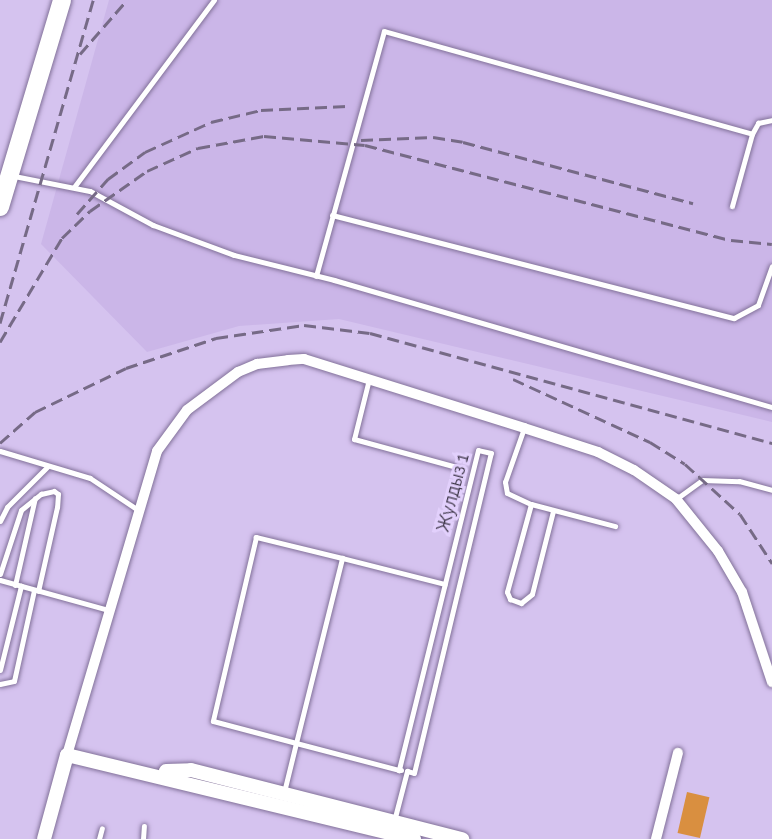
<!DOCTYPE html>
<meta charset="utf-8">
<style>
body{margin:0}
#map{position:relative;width:772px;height:839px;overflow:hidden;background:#d5c3ef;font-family:Raleway,sans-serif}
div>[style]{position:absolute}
.built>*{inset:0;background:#cbb6e8}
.green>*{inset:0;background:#d98f40;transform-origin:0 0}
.roads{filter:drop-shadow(0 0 2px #827199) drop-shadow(0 0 2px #827199)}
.service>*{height:5px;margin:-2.5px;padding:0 2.5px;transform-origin:2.5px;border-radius:2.5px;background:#fff}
.minor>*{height:10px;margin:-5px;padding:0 5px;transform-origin:5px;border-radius:5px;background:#fff}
.tertiary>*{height:14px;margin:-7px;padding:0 7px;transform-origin:7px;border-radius:7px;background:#fff}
.primary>*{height:18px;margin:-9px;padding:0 9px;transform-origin:9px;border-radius:9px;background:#fff}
.rail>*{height:3px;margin-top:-1.5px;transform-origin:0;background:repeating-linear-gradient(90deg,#766a86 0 12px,transparent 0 18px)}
span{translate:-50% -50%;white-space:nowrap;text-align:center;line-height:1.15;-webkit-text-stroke:6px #e2d0fc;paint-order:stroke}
.street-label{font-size:18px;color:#3a3344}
</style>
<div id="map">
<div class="built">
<div style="clip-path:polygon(109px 0,772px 0,772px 422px,339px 319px,239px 326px,147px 352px,41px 244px)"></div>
</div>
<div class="green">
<div style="left:687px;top:792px;width:23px;height:42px;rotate:13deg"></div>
</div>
<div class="roads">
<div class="service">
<div style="left:752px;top:134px;width:13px;rotate:-61deg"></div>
<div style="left:758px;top:123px;width:14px;rotate:-12deg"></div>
<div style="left:14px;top:176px;width:77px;rotate:11.2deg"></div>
<div style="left:90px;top:191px;width:72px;rotate:28.4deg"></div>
<div style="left:153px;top:225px;width:86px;rotate:20.3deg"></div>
<div style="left:234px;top:255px;width:103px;rotate:14deg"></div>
<div style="left:334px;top:280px;width:456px;rotate:16.2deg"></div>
<div style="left:74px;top:187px;width:234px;rotate:-53.2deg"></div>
<div style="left:332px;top:215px;width:415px;rotate:14.4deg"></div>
<div style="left:734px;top:318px;width:27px;rotate:-28deg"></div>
<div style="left:758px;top:305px;width:41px;rotate:-70.3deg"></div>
<div style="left:316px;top:276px;width:254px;rotate:-74.5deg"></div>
<div style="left:384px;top:31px;width:382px;rotate:15.6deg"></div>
<div style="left:752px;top:134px;width:75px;rotate:105.5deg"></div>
<div style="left:369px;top:379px;width:62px;rotate:104deg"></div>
<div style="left:354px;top:439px;width:110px;rotate:15.3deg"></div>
<div style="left:524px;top:428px;width:57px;rotate:109.4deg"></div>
<div style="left:505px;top:482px;width:11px;rotate:80deg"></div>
<div style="left:507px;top:493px;width:26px;rotate:25deg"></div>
<div style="left:531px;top:504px;width:87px;rotate:14.7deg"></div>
<div style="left:0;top:451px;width:94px;rotate:16.7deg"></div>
<div style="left:90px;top:478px;width:58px;rotate:33.7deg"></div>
<div style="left:676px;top:499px;width:32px;rotate:-36deg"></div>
<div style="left:702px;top:480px;width:37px;rotate:2deg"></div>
<div style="left:739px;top:481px;width:34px;rotate:15deg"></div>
<div style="left:531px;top:504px;width:91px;rotate:105.3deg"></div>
<div style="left:507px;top:592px;width:8px;rotate:67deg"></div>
<div style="left:510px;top:599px;width:12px;rotate:20deg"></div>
<div style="left:521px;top:603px;width:14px;rotate:-39deg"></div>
<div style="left:532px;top:594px;width:86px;rotate:-75.8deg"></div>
<div style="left:0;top:521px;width:16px;rotate:-63deg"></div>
<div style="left:7px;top:507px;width:57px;rotate:-45deg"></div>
<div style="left:342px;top:558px;width:106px;rotate:14.2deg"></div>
<div style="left:0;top:574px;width:67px;rotate:-71.8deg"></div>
<div style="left:21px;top:510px;width:26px;rotate:-39deg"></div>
<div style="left:41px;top:494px;width:13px;rotate:-13deg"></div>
<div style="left:54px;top:491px;width:5px;rotate:37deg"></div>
<div style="left:58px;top:494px;width:13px;rotate:94deg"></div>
<div style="left:57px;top:507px;width:86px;rotate:102.7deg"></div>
<div style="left:0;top:580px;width:112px;rotate:15.5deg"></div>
<div style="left:15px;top:585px;width:89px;rotate:-77.1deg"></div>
<div style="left:0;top:670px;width:87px;rotate:-76deg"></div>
<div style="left:0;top:684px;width:14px;rotate:-12deg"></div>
<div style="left:14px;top:681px;width:93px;rotate:-77.6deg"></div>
<div style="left:284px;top:792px;width:50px;rotate:-76.2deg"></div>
<div style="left:296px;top:743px;width:191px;rotate:-76deg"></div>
<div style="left:342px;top:558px;width:89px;rotate:-166.3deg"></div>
<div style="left:256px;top:537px;width:189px;rotate:103.2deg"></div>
<div style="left:213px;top:721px;width:86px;rotate:14.8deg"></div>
<div style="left:296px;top:743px;width:106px;rotate:14.7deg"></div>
<div style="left:399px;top:770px;width:2px"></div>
<div style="left:394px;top:821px;width:52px;rotate:-75.4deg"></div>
<div style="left:407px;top:771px;width:7px;rotate:16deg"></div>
<div style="left:414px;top:773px;width:329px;rotate:-76.5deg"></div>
<div style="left:491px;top:453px;width:13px;rotate:-167deg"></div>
<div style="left:478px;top:450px;width:330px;rotate:103.9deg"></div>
<div style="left:99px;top:839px;width:11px;rotate:-75deg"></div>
<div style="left:143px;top:839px;width:13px;rotate:-86deg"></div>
</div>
<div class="minor">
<div style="left:67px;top:755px;width:317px;rotate:-73.5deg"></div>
<div style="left:157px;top:451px;width:51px;rotate:-53.8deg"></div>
<div style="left:187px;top:410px;width:64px;rotate:-36.7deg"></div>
<div style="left:238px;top:372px;width:21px;rotate:-23deg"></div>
<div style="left:257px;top:364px;width:31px;rotate:-7deg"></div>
<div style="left:288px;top:360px;width:16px;rotate:-4deg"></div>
<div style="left:304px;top:359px;width:231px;rotate:17.4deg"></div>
<div style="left:524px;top:428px;width:78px;rotate:18deg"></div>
<div style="left:598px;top:452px;width:40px;rotate:26.6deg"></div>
<div style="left:634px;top:470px;width:51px;rotate:34.6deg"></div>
<div style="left:676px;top:499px;width:67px;rotate:51.1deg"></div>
<div style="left:718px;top:551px;width:48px;rotate:59.7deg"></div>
<div style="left:742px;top:592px;width:95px;rotate:71.6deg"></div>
<div style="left:656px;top:839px;width:89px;rotate:-75.7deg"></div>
</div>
<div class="tertiary">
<div style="left:166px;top:771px;width:25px;rotate:-2deg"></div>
<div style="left:191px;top:770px;width:280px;rotate:14.3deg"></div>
<div style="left:44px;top:839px;width:87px;rotate:-74.7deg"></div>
<div style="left:67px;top:755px;width:357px;rotate:13.6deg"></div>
</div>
<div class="primary">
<div style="left:0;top:207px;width:216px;rotate:-73.3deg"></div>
</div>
</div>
<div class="rail">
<div style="left:80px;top:54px;width:72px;rotate:-49deg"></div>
<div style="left:361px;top:140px;width:72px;rotate:-2.4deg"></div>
<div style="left:433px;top:137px;width:30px;rotate:9deg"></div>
<div style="left:463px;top:142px;width:238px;rotate:14.9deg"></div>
<div style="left:77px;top:214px;width:47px;rotate:-48.5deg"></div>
<div style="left:108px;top:179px;width:46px;rotate:-36.1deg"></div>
<div style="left:145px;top:152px;width:72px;rotate:-24.4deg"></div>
<div style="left:211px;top:122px;width:51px;rotate:-13.5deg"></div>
<div style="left:261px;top:110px;width:86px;rotate:-2.7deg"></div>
<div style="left:0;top:323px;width:336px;rotate:-73.9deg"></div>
<div style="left:0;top:342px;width:121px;rotate:-59.2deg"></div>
<div style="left:62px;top:238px;width:39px;rotate:-44deg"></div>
<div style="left:90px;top:211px;width:70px;rotate:-35.1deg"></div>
<div style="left:147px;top:171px;width:56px;rotate:-24.3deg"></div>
<div style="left:198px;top:148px;width:67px;rotate:-10.3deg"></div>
<div style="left:264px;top:136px;width:101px;rotate:5.1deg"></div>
<div style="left:365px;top:145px;width:378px;rotate:14.6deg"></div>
<div style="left:731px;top:240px;width:41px;rotate:5.6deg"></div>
<div style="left:513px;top:379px;width:151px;rotate:24.7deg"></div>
<div style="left:650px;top:442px;width:41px;rotate:32.2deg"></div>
<div style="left:685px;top:464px;width:74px;rotate:42.3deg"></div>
<div style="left:740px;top:514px;width:59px;rotate:56.9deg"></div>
<div style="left:0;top:443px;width:47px;rotate:-41.5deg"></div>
<div style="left:35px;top:412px;width:101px;rotate:-25.8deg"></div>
<div style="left:126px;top:368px;width:95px;rotate:-18.4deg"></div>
<div style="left:216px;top:338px;width:89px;rotate:-8.4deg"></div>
<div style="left:304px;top:325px;width:66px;rotate:6.9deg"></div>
<div style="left:370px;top:333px;width:417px;rotate:15.3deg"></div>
</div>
<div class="street-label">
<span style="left:453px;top:493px;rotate:-75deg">Жулдыз 1</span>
</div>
</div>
